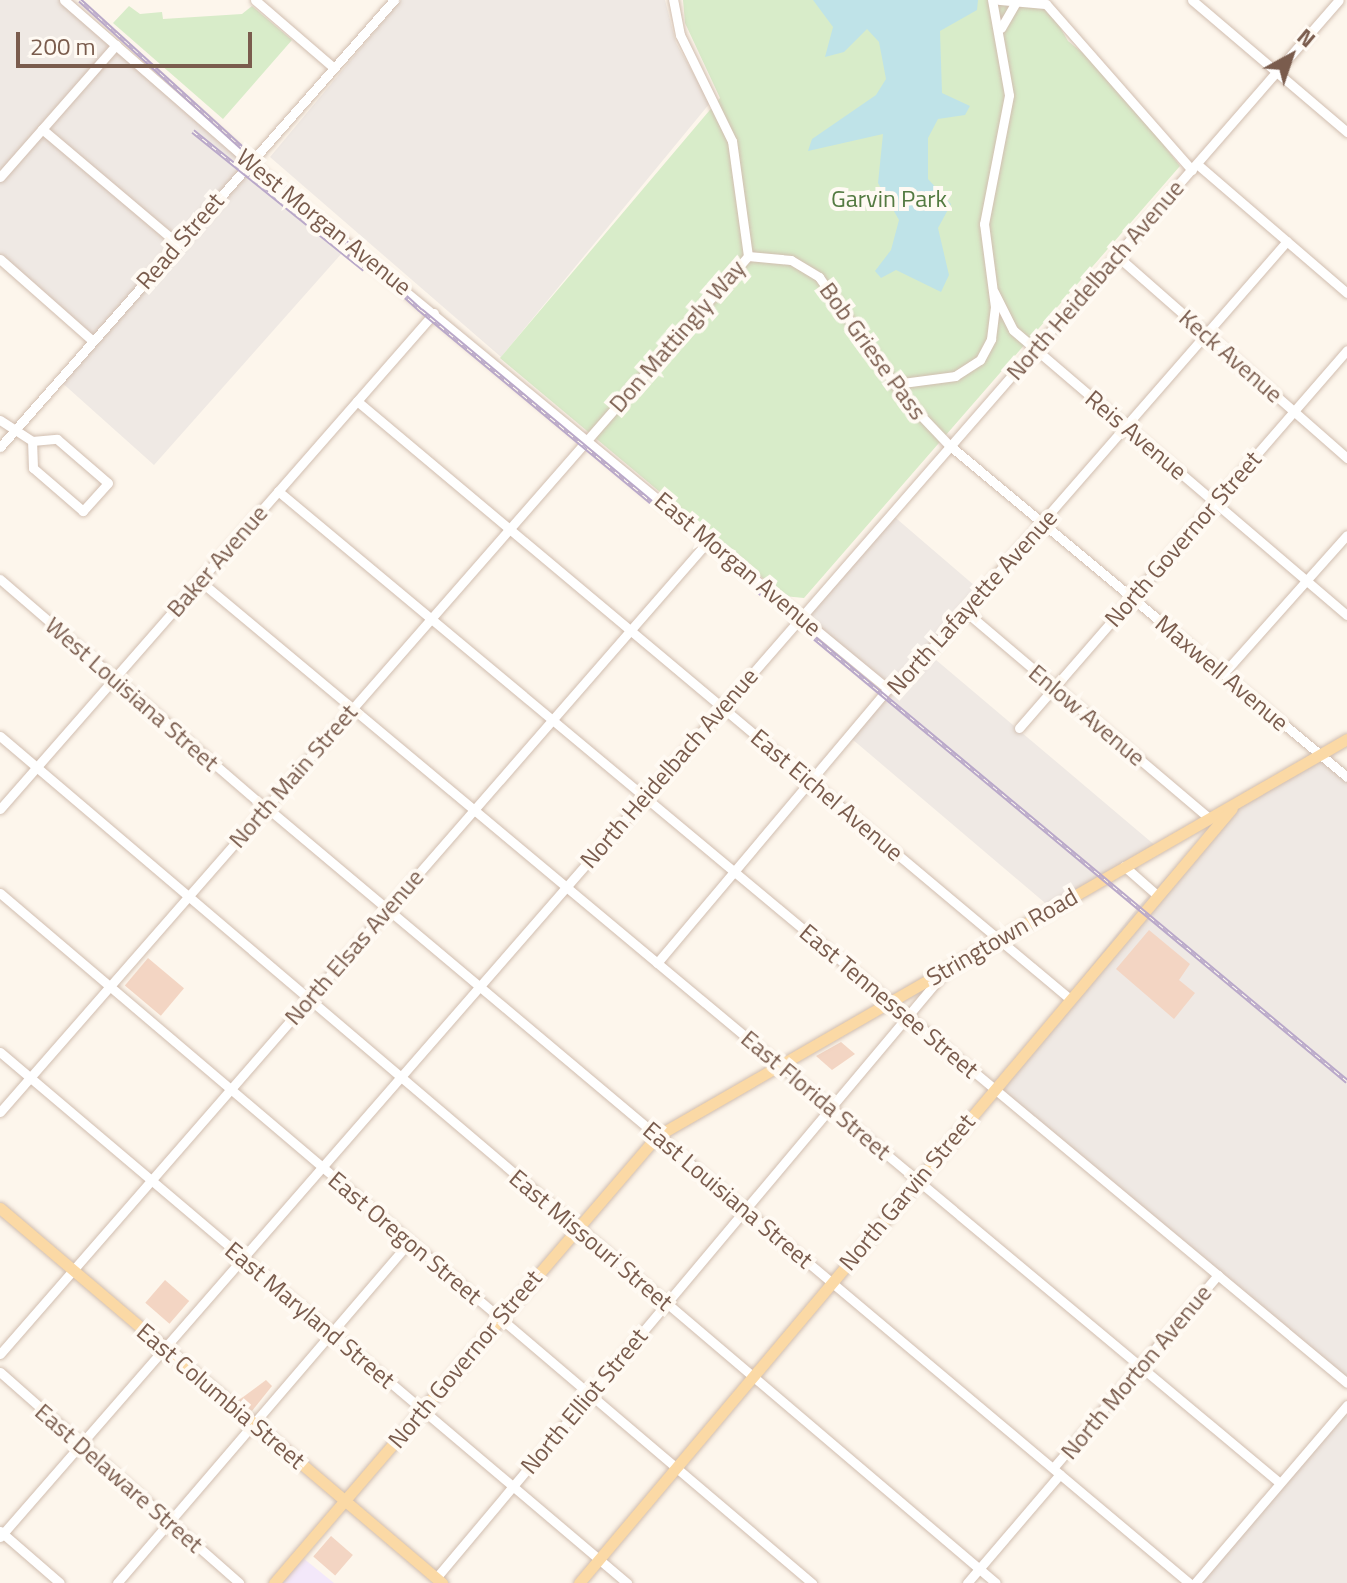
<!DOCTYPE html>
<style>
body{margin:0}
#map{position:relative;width:1347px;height:1583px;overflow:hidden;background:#fdf6ec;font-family:"Titillium Web",sans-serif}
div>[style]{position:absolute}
.industrial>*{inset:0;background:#efe9e4}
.education>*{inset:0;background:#f3e8fa}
.green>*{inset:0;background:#d8ecc9}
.water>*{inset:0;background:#bfe3e8}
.building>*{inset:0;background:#f3d5c3;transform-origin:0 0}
.roads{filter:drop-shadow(0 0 2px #d1beb0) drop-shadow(0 0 2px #d1beb0)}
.minor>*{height:9px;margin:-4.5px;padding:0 4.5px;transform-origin:4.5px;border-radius:4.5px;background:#fff}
.major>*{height:11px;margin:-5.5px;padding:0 5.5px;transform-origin:5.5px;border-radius:5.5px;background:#fbd9a5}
.rail>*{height:5px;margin-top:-2.5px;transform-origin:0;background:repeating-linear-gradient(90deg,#fffaf3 0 6px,#b9a8c9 0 12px);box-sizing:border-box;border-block:2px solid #b9a8c9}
span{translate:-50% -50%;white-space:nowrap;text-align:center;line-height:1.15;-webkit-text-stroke:8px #fffaf3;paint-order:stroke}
.park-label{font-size:24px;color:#537a41}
.street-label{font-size:24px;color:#7a5c4d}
.north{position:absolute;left:1251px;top:16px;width:80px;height:80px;-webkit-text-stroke:6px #fffaf3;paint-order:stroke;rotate:40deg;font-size:22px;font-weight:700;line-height:32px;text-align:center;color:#7a5c4d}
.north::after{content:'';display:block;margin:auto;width:28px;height:36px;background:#7a5c4d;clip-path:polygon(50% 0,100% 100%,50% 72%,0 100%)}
.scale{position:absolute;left:16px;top:32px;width:236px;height:36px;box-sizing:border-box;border:4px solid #7a5c4d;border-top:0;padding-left:10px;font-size:24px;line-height:28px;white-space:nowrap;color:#7a5c4d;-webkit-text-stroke:6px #fffaf3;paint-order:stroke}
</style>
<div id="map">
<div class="industrial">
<div style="clip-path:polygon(0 0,64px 0,350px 244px,154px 465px,59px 380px,93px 341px,0 259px)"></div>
<div style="clip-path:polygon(401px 0,665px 0,676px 43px,710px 103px,501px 357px,270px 157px)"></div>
<div style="clip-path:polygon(890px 513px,982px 592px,929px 654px,1157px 847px,1051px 908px,852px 739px,888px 689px,802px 615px)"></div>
<div style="clip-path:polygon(1320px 755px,1347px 777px,1347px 1383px,994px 1089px,1138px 907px,1238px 802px)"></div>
<div style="clip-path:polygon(1347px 1410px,1347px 1583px,1198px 1583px)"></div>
</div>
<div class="education">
<div style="clip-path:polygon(303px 1558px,334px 1583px,281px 1583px)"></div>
</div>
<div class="green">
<div style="clip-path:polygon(683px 0,1044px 0,1068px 41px,1109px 74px,1180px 166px,804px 598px,784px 596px,500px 358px,720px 98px,685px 23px)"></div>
<div style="clip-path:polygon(129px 6px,140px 14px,162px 12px,163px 19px,242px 14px,252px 6px,292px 40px,223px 119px,113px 23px)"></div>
</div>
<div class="water">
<div style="clip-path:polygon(813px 0,978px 0,977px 10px,940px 31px,942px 93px,970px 106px,965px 115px,938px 119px,928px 138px,928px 179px,951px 204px,938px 228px,949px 275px,941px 292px,896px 270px,881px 278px,875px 271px,891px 250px,899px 220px,878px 183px,883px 134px,808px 151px,812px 139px,876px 95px,886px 79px,879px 42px,867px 29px,844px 52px,825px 57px,833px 27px)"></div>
</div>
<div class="building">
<div style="clip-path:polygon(1149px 930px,1190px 964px,1179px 980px,1195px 993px,1174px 1019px,1116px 969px)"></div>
<div style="left:148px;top:958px;width:47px;height:36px;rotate:40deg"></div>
<div style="clip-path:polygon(841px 1042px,855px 1054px,832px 1070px,816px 1056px)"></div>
<div style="left:165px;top:1280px;width:32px;height:30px;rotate:41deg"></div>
<div style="clip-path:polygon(266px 1380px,272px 1386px,252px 1411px,239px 1400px)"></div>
<div style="left:331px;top:1536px;width:29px;height:27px;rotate:41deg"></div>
</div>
<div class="roads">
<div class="minor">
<div style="left:64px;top:0;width:288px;rotate:41.1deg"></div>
<div style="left:281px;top:189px;width:786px;rotate:39.48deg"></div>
<div style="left:255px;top:0;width:104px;rotate:40.7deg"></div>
<div style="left:999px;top:0;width:47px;rotate:4.9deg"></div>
<div style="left:1192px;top:0;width:204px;rotate:40.4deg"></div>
<div style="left:1046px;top:4px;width:221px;rotate:48.7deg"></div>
<div style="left:1001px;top:28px;width:28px;rotate:-60deg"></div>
<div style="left:42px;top:129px;width:178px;rotate:40.2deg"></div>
<div style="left:1197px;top:164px;width:198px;rotate:40.7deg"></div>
<div style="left:0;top:177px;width:176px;rotate:-48.7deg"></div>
<div style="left:1116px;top:255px;width:308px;rotate:41.3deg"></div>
<div style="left:748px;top:256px;width:43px;rotate:5.3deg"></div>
<div style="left:791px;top:260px;width:33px;rotate:31deg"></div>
<div style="left:819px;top:277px;width:151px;rotate:54.7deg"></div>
<div style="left:906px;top:400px;width:62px;rotate:46.3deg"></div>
<div style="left:949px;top:445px;width:518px;rotate:39.83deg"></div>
<div style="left:0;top:259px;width:124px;rotate:41.4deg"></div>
<div style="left:994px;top:292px;width:42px;rotate:63.4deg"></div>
<div style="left:1013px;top:330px;width:439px;rotate:40.5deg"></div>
<div style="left:895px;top:384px;width:61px;rotate:-7.6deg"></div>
<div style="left:955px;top:376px;width:30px;rotate:-33deg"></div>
<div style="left:980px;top:360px;width:24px;rotate:-62deg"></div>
<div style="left:991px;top:339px;width:32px;rotate:-83deg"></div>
<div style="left:995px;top:307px;width:84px;rotate:-97.5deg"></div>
<div style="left:984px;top:224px;width:131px;rotate:-79deg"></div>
<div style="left:1009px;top:95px;width:97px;rotate:-100.1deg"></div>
<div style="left:357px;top:401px;width:931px;rotate:39.99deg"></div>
<div style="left:0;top:420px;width:38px;rotate:33deg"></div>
<div style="left:32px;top:441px;width:25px;rotate:-5deg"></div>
<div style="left:57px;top:439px;width:67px;rotate:40.8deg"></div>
<div style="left:108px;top:483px;width:38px;rotate:132deg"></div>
<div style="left:83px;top:511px;width:66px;rotate:-139.3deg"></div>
<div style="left:33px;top:468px;width:27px;rotate:-92deg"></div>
<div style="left:0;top:447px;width:596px;rotate:-48.61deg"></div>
<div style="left:278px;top:491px;width:1392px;rotate:39.84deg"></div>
<div style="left:0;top:579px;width:350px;rotate:40.8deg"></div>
<div style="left:200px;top:581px;width:1407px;rotate:39.87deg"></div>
<div style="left:966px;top:612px;width:319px;rotate:40.3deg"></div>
<div style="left:1223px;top:674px;width:186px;rotate:-48.3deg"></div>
<div style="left:888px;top:689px;width:31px;rotate:-37deg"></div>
<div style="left:913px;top:670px;width:569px;rotate:-48.92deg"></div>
<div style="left:1019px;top:728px;width:500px;rotate:-49.05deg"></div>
<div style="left:0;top:736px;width:1307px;rotate:40.38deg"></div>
<div style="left:266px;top:807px;width:1206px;rotate:40.05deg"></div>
<div style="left:0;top:809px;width:659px;rotate:-48.81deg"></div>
<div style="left:1124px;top:866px;width:44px;rotate:41.3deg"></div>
<div style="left:0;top:893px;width:1066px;rotate:40.36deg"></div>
<div style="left:657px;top:963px;width:358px;rotate:-49.9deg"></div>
<div style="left:0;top:1052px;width:822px;rotate:40.26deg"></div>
<div style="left:0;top:1112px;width:1137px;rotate:-48.85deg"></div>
<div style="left:748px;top:256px;width:116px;rotate:-97.9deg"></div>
<div style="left:732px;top:141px;width:118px;rotate:-116.1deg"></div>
<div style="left:680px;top:35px;width:36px;rotate:-101deg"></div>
<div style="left:0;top:1354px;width:1079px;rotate:-48.94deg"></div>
<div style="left:0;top:1372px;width:319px;rotate:41.4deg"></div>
<div style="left:1053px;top:1468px;width:254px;rotate:-49.5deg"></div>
<div style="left:0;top:1531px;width:79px;rotate:40.9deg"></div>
<div style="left:0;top:1537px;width:2038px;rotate:-48.94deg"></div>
<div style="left:436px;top:1578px;width:789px;rotate:-49.99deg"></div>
<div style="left:117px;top:1583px;width:449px;rotate:-49.4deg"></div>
<div style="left:967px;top:1583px;width:143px;rotate:-49.5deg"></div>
<div style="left:1195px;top:1583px;width:234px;rotate:-49.5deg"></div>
</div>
<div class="major">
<div style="left:0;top:1208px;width:580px;rotate:40.31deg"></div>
<div style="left:274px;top:1583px;width:589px;rotate:-49.41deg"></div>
<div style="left:657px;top:1136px;width:796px;rotate:-29.91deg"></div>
<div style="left:579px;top:1583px;width:1013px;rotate:-49.88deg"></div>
</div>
</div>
<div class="rail">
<div style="left:80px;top:0;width:461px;rotate:42.3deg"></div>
<div style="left:421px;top:310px;width:1205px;rotate:39.78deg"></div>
<div style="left:193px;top:131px;width:220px;rotate:38.9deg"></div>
</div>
<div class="park-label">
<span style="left:889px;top:199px">Garvin Park</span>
</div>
<div class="street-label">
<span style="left:324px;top:222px;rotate:39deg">West Morgan Avenue</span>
<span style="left:180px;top:241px;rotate:-49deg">Read Street</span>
<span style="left:1095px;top:280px;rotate:-49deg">North Heidelbach Avenue</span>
<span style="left:677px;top:336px;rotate:-49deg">Don Mattingly Way</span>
<span style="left:873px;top:351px;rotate:54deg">Bob Griese Pass</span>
<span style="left:1231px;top:356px;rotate:41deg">Keck Avenue</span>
<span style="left:1136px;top:435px;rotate:40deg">Reis Avenue</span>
<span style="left:1183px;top:539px;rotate:-49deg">North Governor Street</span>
<span style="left:217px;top:561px;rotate:-49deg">Baker Avenue</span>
<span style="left:738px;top:564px;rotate:40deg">East Morgan Avenue</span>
<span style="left:972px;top:602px;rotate:-48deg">North Lafayette Avenue</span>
<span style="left:1222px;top:673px;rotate:40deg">Maxwell Avenue</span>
<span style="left:132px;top:694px;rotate:41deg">West Louisiana Street</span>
<span style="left:1087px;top:715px;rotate:40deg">Enlow Avenue</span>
<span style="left:669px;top:768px;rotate:-49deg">North Heidelbach Avenue</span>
<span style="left:293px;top:776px;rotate:-49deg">North Main Street</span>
<span style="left:827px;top:795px;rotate:40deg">East Eichel Avenue</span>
<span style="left:1002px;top:937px;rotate:-30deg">Stringtown Road</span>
<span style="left:354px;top:947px;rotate:-49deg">North Elsas Avenue</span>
<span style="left:889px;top:1001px;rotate:40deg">East Tennessee Street</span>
<span style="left:816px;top:1095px;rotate:40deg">East Florida Street</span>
<span style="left:907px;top:1192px;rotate:-50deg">North Garvin Street</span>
<span style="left:728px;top:1195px;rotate:40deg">East Louisiana Street</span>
<span style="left:405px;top:1238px;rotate:40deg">East Oregon Street</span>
<span style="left:591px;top:1240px;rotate:40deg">East Missouri Street</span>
<span style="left:310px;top:1315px;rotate:40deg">East Maryland Street</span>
<span style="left:465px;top:1359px;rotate:-50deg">North Governor Street</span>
<span style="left:1136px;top:1372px;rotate:-50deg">North Morton Avenue</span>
<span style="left:221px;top:1396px;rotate:40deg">East Columbia Street</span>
<span style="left:584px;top:1401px;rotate:-50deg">North Elliot Street</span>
<span style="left:119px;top:1478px;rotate:41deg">East Delaware Street</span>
</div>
<div class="north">N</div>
<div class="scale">200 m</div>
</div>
